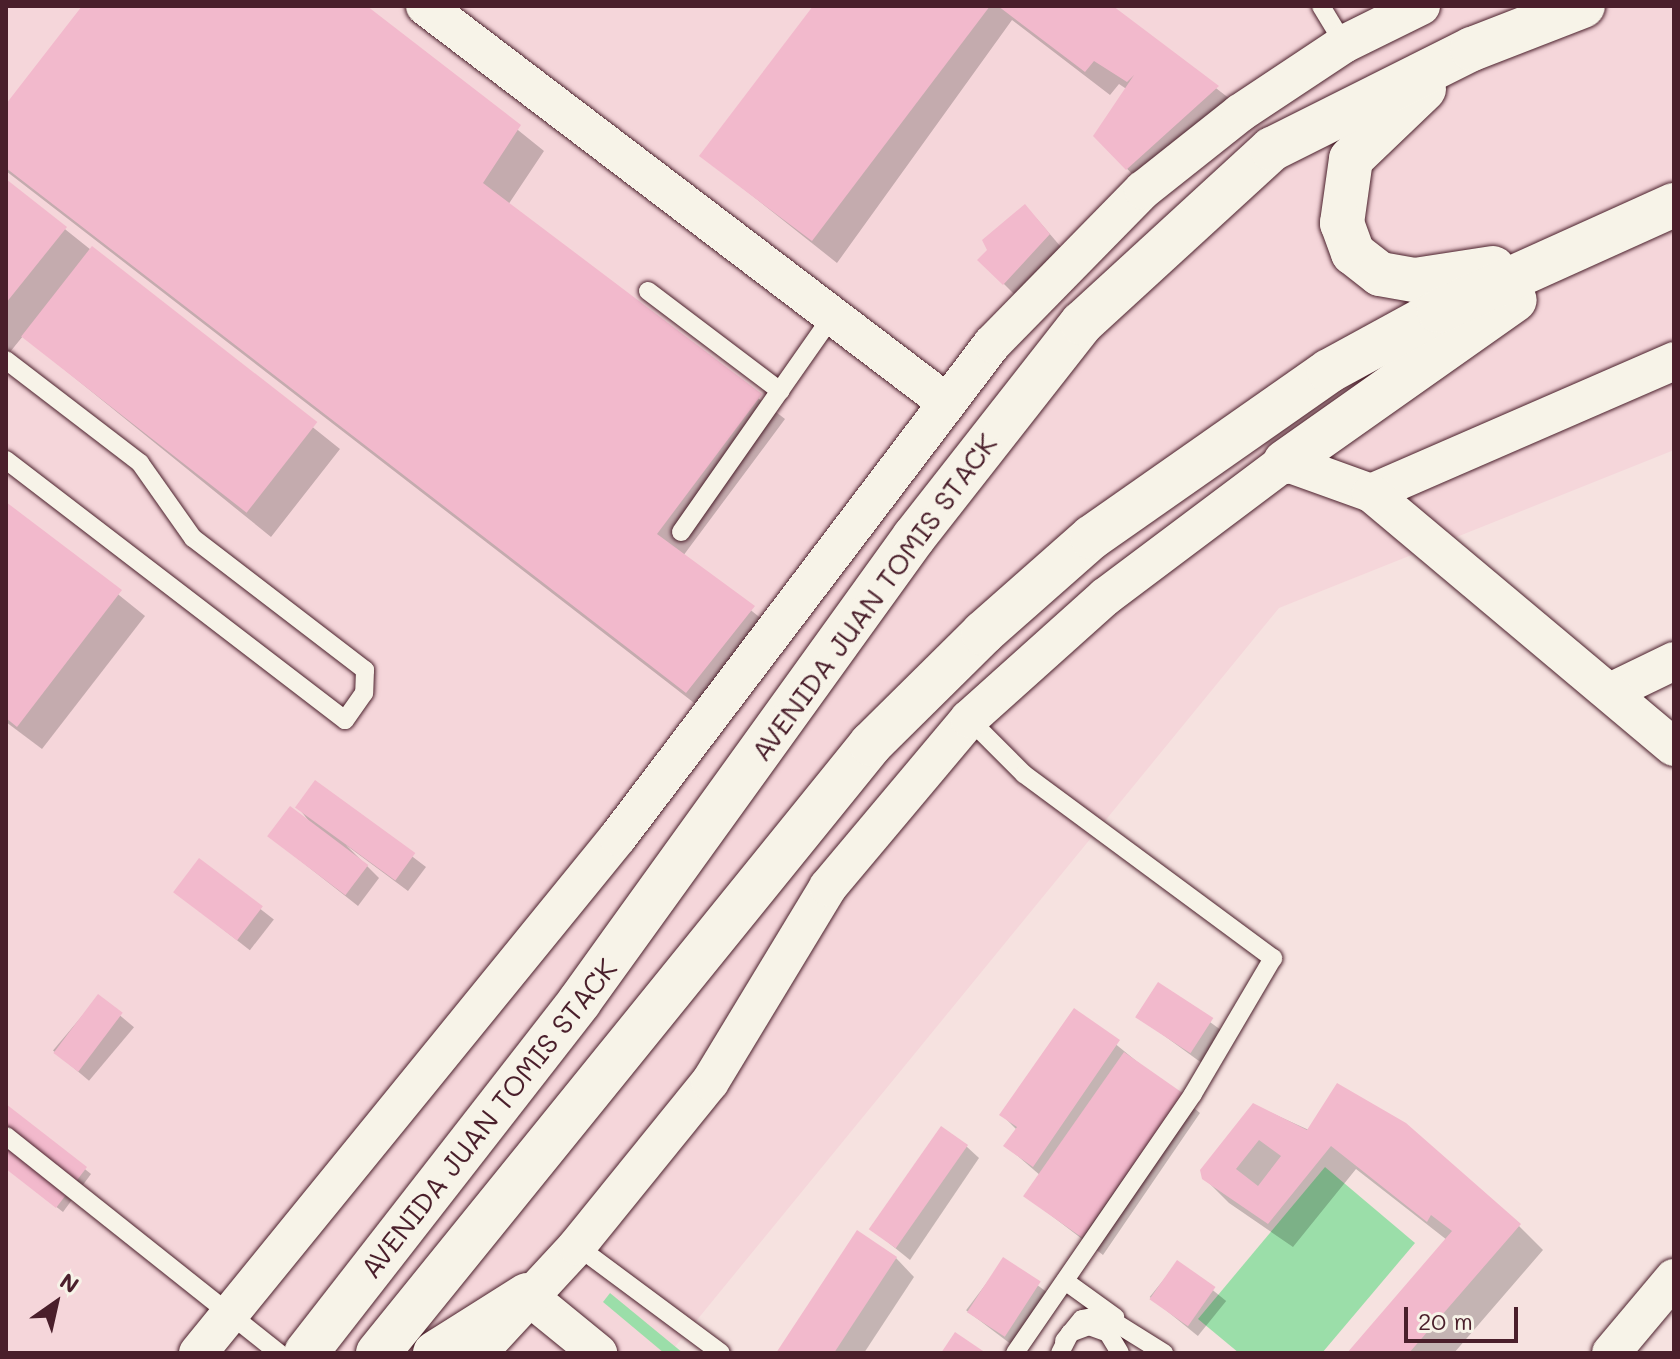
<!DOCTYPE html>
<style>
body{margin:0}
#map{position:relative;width:1680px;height:1359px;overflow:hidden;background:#f6e2e0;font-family:Mali,sans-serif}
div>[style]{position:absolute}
.built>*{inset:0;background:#f5d6da}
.green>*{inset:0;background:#9bdea9}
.shadow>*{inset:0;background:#0003;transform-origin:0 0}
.building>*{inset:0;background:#f2b9cc;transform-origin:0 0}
.roads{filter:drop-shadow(0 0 2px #4a1f2b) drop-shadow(0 0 2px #4a1f2b)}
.lane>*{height:18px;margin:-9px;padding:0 9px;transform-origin:9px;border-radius:9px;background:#f7f3e8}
.street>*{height:38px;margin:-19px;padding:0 19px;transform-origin:19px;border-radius:19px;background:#f7f3e8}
.primary>*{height:44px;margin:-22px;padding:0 22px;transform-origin:22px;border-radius:22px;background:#f7f3e8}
span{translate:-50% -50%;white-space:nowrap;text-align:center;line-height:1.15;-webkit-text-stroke:7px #f7f3e8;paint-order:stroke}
.street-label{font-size:28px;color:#4a1f2b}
.frame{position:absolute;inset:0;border:8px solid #4a1f2b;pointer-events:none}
.north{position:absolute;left:16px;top:1263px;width:80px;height:80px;-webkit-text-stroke:6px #f7f3e8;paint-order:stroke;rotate:34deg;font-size:22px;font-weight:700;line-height:32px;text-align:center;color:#4a1f2b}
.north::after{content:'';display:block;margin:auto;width:28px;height:36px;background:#4a1f2b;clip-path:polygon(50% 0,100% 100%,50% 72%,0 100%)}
.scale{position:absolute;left:1404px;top:1307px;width:114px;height:36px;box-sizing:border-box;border:4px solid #4a1f2b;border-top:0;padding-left:10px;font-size:24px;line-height:28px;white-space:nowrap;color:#4a1f2b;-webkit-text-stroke:6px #f7f3e8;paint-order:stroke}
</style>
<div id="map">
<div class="built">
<div style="clip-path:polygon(6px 6px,1674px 6px,1674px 450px,1279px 608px,670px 1353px,6px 1353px)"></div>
</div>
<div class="green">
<div style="clip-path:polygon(1325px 1167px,1415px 1243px,1322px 1353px,1239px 1353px,1198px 1319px)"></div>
<div style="clip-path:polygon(610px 1293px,683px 1353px,664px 1353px,603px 1302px)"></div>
</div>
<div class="shadow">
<div style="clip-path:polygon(83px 6px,364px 6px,544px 151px,508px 205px,785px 419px,683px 556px,777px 631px,711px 716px,6px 171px,6px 107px)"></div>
<div style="clip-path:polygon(816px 6px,1110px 6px,1230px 99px,1139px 181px,1095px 136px,1128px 90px,1119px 84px,1110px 95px,1012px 20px,837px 263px,701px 155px)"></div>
<div style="clip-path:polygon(6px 182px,340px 449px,271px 537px,23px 336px,6px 357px)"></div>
<div style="clip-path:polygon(1037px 219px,1061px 247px,1016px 296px,980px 260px)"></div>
<div style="clip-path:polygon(6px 504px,145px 616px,42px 749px,6px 722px)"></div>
<div style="clip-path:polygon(315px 782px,426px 867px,408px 891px,346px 845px,379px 878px,358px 906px,269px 836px,312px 825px,297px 806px)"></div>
<div style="left:199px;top:861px;width:95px;height:39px;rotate:38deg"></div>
<div style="left:1159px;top:985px;width:80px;height:38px;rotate:36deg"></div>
<div style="left:98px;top:997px;width:47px;height:70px;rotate:40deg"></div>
<div style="clip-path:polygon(1075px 1011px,1200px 1113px,1103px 1255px,1027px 1197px,1041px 1176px,1006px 1146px,1017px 1130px,1002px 1115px)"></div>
<div style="clip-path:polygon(1254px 1105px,1519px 1226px,1543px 1250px,1454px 1353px,1350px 1353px,1447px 1240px,1356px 1169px,1293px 1247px,1229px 1203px,1204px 1178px)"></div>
<div style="clip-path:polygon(6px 1106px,91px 1174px,63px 1212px,6px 1168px)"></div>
<div style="clip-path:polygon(966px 1146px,979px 1158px,910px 1260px,874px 1231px)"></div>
<div style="clip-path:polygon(896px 1258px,914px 1277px,864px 1353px,779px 1353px)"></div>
<div style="left:1004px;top:1260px;width:60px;height:63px;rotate:37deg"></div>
<div style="left:1178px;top:1262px;width:62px;height:45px;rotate:39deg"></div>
</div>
<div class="building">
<div style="clip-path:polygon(82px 6px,367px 6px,521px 125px,483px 183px,762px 394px,657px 534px,755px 606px,686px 693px,6px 168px,6px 104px)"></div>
<div style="clip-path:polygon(813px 6px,990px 6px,812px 241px,699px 156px)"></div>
<div style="clip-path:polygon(998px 6px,1113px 6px,1219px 86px,1126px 170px,1093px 136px,1134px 75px,1127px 82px,1094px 61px,1085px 72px)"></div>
<div style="clip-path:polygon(6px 179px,67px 227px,6px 303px)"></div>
<div style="clip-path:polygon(1025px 204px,1050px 234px,1003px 285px,977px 260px,987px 250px,982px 240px)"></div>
<div style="left:92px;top:246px;width:286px;height:115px;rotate:38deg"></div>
<div style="clip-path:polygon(6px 502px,122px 590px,17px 727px,6px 718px)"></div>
<div style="left:315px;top:780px;width:124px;height:34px;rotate:36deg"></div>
<div style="left:290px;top:806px;width:98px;height:38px;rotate:37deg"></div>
<div style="left:199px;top:858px;width:80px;height:43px;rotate:37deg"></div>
<div style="left:1158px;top:982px;width:66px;height:42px;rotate:33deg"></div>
<div style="left:98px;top:994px;width:31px;height:74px;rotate:37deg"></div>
<div style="clip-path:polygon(1074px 1008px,1120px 1040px,1033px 1167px,1003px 1146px,1017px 1127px,999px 1115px)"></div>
<div style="left:1124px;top:1052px;width:72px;height:176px;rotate:35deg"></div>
<div style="clip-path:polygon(evenodd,1337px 1083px,1406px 1123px,1521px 1224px,1409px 1353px,1347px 1353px,1452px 1231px,1431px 1215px,1427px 1222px,1331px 1146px,1268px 1224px,1202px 1179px,1200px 1170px,1253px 1103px,1307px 1130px,1337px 1083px,1259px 1140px,1281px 1156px,1258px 1186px,1236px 1169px,1259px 1140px)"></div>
<div style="clip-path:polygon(6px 1104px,87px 1167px,56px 1208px,6px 1169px)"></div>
<div style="left:941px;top:1126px;width:33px;height:126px;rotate:35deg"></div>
<div style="clip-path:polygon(857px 1230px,897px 1257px,834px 1353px,776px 1353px)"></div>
<div style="left:1003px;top:1257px;width:45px;height:66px;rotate:33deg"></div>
<div style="left:1177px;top:1260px;width:47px;height:48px;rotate:35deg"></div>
<div style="clip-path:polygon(955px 1332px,986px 1353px,941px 1353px)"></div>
</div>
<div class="roads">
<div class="lane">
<div style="left:1321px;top:6px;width:44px;rotate:58.8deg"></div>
<div style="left:648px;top:291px;width:166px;rotate:37.1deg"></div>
<div style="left:6px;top:360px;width:169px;rotate:37.5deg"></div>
<div style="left:140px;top:463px;width:92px;rotate:54.8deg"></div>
<div style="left:193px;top:538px;width:217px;rotate:37.5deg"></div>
<div style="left:365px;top:670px;width:23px;rotate:92deg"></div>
<div style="left:364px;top:693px;width:33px;rotate:125deg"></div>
<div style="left:345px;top:720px;width:427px;rotate:-142.5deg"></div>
<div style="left:681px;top:532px;width:264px;rotate:-55deg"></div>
<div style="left:969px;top:719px;width:78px;rotate:45deg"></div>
<div style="left:1024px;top:774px;width:310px;rotate:36.5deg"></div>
<div style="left:1273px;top:958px;width:158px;rotate:120.5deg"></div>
<div style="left:1193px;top:1094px;width:314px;rotate:124.5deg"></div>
<div style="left:6px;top:1136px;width:349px;rotate:38.5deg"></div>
<div style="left:577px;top:1246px;width:179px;rotate:36.6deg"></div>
<div style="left:1065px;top:1281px;width:62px;rotate:35.8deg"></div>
<div style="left:1064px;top:1341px;width:28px;rotate:-51deg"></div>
<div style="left:1082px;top:1319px;width:21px;rotate:-11deg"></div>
<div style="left:1103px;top:1315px;width:72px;rotate:31.9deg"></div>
<div style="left:1060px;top:1353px;width:22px;rotate:-63deg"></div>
<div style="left:1070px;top:1333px;width:20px;rotate:-20deg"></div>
<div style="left:1089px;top:1326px;width:20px;rotate:20deg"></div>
<div style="left:1108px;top:1333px;width:23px;rotate:59deg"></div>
</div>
<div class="street">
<div style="left:425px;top:6px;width:654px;rotate:37.24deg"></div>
<div style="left:1371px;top:493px;width:331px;rotate:-23.5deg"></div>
<div style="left:1610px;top:692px;width:71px;rotate:-25.8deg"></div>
<div style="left:527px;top:1295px;width:92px;rotate:39.2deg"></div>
<div style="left:198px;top:1353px;width:665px;rotate:-50.86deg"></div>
<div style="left:618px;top:837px;width:619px;rotate:-52.82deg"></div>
<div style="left:992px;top:344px;width:216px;rotate:-45.6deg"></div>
<div style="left:1143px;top:190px;width:124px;rotate:-38.4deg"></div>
<div style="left:1240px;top:113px;width:125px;rotate:-33.6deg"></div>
<div style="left:1344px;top:44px;width:86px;rotate:-26.3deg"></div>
<div style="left:478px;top:1353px;width:146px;rotate:-47.2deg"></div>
<div style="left:577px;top:1246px;width:211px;rotate:-51deg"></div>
<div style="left:710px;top:1082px;width:228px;rotate:-58.8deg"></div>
<div style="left:828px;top:887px;width:219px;rotate:-50deg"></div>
<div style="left:969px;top:719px;width:183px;rotate:-41.9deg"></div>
<div style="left:1105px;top:597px;width:225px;rotate:-36.9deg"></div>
<div style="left:1285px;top:462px;width:91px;rotate:19.8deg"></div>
<div style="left:1371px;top:493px;width:395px;rotate:40deg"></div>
<div style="left:1611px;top:1353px;width:98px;rotate:-50deg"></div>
</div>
<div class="primary">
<div style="left:1424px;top:89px;width:101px;rotate:136.2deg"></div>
<div style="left:1351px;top:159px;width:65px;rotate:98deg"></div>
<div style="left:1342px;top:223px;width:32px;rotate:70deg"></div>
<div style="left:1353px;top:253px;width:34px;rotate:38deg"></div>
<div style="left:1380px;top:274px;width:36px;rotate:10deg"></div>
<div style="left:1415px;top:280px;width:79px;rotate:-8.7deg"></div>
<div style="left:1285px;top:462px;width:281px;rotate:-35.2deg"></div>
<div style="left:306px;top:1353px;width:445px;rotate:-52.1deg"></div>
<div style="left:579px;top:1002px;width:573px;rotate:-54.23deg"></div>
<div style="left:914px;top:537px;width:272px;rotate:-51.9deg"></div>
<div style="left:1082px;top:323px;width:258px;rotate:-42.5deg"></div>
<div style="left:1272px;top:149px;width:224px;rotate:-26.6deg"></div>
<div style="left:1472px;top:49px;width:119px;rotate:-21.2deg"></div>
<div style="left:378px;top:1353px;width:784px;rotate:-51.01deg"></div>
<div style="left:871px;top:744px;width:158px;rotate:-44.7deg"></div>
<div style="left:983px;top:633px;width:145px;rotate:-41.4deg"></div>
<div style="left:1092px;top:537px;width:289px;rotate:-35deg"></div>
<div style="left:1329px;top:371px;width:125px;rotate:-28.6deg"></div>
<div style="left:1439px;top:311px;width:258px;rotate:-24.3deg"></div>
<div style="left:435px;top:1353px;width:109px;rotate:-32.2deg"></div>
</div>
</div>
<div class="street-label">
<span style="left:873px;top:597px;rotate:-54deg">AVENIDA JUAN TOMIS STACK</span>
<span style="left:488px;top:1118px;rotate:-52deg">AVENIDA JUAN TOMIS STACK</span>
</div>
<div class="frame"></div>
<div class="north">N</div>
<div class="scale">20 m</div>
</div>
